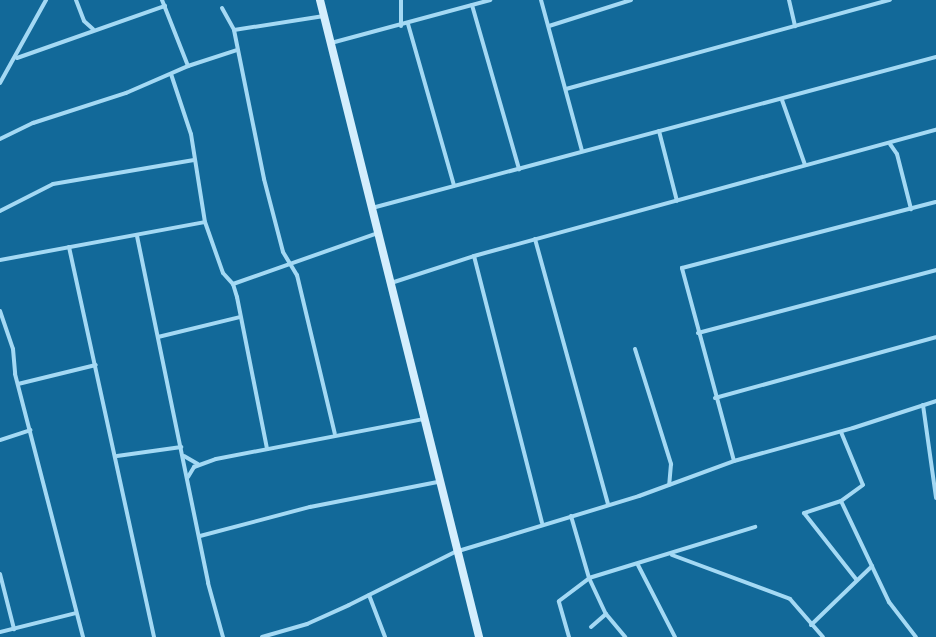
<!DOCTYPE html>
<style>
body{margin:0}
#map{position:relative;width:936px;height:637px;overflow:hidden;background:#126999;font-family:Ubuntu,sans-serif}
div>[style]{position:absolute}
.street>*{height:4px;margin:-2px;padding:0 2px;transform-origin:2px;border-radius:2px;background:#a4d9f4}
.secondary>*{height:8px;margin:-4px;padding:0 4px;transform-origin:4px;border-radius:4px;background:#d4eefd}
span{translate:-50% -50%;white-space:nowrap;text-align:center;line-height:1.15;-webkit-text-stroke:4px #126999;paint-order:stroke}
</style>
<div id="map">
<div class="street">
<div style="left:76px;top:0;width:22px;rotate:69deg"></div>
<div style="left:84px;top:21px;width:12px;rotate:42deg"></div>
<div style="left:162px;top:0;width:71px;rotate:68.5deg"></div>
<div style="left:401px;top:0;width:26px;rotate:90deg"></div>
<div style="left:541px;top:0;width:156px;rotate:74.8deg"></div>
<div style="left:789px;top:0;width:27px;rotate:77deg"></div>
<div style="left:472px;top:5px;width:171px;rotate:74deg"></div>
<div style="left:222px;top:8px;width:25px;rotate:61deg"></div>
<div style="left:234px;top:30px;width:152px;rotate:78.6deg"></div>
<div style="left:264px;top:179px;width:75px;rotate:75.4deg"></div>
<div style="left:283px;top:252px;width:27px;rotate:59deg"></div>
<div style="left:297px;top:275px;width:163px;rotate:76.6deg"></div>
<div style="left:408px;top:24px;width:168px;rotate:74.1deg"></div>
<div style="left:549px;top:26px;width:86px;rotate:-17.6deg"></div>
<div style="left:234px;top:30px;width:91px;rotate:-8.8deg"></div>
<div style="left:331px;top:43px;width:165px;rotate:-15.1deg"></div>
<div style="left:17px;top:58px;width:157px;rotate:-19.4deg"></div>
<div style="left:171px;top:74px;width:63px;rotate:71.6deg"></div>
<div style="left:191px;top:134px;width:89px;rotate:81deg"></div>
<div style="left:205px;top:222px;width:54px;rotate:70.6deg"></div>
<div style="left:223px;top:273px;width:15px;rotate:48deg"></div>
<div style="left:233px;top:284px;width:14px;rotate:73deg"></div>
<div style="left:237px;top:297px;width:155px;rotate:78.8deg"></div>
<div style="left:0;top:83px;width:95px;rotate:-61deg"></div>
<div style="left:566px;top:89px;width:336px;rotate:-15.4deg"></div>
<div style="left:782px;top:100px;width:69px;rotate:70.5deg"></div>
<div style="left:659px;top:131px;width:72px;rotate:75.6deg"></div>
<div style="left:0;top:139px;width:37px;rotate:-26deg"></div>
<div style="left:33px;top:123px;width:98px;rotate:-17.9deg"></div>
<div style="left:126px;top:93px;width:68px;rotate:-23.5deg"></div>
<div style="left:188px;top:66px;width:52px;rotate:-18.1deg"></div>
<div style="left:890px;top:144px;width:12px;rotate:55deg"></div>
<div style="left:897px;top:154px;width:57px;rotate:75.7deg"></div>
<div style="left:372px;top:208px;width:584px;rotate:-14.99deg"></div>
<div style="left:0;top:211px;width:59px;rotate:-27deg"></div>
<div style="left:53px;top:184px;width:143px;rotate:-9.7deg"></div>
<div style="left:137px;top:236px;width:354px;rotate:78.4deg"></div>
<div style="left:208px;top:583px;width:56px;rotate:74.5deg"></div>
<div style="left:535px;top:239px;width:275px;rotate:74.6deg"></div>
<div style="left:69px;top:247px;width:399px;rotate:77.7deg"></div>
<div style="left:474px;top:256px;width:275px;rotate:75.7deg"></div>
<div style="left:0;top:260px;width:208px;rotate:-10.5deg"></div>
<div style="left:391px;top:283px;width:87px;rotate:-18deg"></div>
<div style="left:474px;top:256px;width:479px;rotate:-15.3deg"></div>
<div style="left:233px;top:284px;width:154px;rotate:-19.4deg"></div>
<div style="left:0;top:311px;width:40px;rotate:71.1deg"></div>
<div style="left:13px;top:349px;width:25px;rotate:85deg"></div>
<div style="left:15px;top:374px;width:272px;rotate:75.5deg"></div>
<div style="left:698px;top:333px;width:246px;rotate:-14.8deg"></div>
<div style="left:158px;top:337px;width:84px;rotate:-13.7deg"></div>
<div style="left:635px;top:349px;width:121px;rotate:72.6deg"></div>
<div style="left:671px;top:464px;width:21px;rotate:95deg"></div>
<div style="left:18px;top:384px;width:80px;rotate:-13.7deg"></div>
<div style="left:715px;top:398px;width:229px;rotate:-15.4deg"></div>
<div style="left:923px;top:405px;width:94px;rotate:82deg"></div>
<div style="left:841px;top:432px;width:57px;rotate:67.5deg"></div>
<div style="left:863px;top:485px;width:27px;rotate:144deg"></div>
<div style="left:841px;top:501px;width:39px;rotate:162deg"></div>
<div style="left:804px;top:513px;width:84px;rotate:51.8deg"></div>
<div style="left:0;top:440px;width:32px;rotate:-18deg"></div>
<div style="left:117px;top:456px;width:65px;rotate:-8deg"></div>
<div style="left:184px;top:456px;width:16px;rotate:30deg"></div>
<div style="left:734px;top:461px;width:200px;rotate:-105.1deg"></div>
<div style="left:682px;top:268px;width:262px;rotate:-14.6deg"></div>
<div style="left:188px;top:477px;width:12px;rotate:-59deg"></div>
<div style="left:194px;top:467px;width:23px;rotate:-20deg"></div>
<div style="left:216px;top:459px;width:211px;rotate:-10.9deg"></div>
<div style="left:841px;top:501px;width:112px;rotate:64.6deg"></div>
<div style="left:889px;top:602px;width:44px;rotate:52.4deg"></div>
<div style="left:571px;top:516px;width:65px;rotate:73.8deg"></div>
<div style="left:589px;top:578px;width:40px;rotate:65deg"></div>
<div style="left:606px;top:614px;width:30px;rotate:50deg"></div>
<div style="left:200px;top:536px;width:114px;rotate:-14.8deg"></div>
<div style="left:310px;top:507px;width:130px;rotate:-11.1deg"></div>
<div style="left:672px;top:555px;width:126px;rotate:20.4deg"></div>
<div style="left:790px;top:599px;width:50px;rotate:49deg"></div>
<div style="left:638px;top:565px;width:81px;rotate:62.8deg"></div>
<div style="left:0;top:574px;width:57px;rotate:75.7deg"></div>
<div style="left:369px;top:595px;width:45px;rotate:69.1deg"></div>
<div style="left:811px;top:625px;width:85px;rotate:-44deg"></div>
<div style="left:591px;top:627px;width:20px;rotate:-41deg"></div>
<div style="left:0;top:632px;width:78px;rotate:-14deg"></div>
<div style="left:262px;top:637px;width:47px;rotate:-16.1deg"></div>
<div style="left:307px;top:624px;width:46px;rotate:-24.3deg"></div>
<div style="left:349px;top:605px;width:119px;rotate:-26.6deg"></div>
<div style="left:455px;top:552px;width:192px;rotate:-16.9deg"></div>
<div style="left:639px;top:496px;width:101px;rotate:-20.2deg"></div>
<div style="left:734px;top:461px;width:123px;rotate:-15.5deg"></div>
<div style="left:853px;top:428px;width:87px;rotate:-18deg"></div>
<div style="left:569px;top:637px;width:37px;rotate:-106deg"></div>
<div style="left:559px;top:601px;width:38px;rotate:-37deg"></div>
<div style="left:589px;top:578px;width:174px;rotate:-17.1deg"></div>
</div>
<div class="secondary">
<div style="left:320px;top:0;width:657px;rotate:75.98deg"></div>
</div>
</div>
